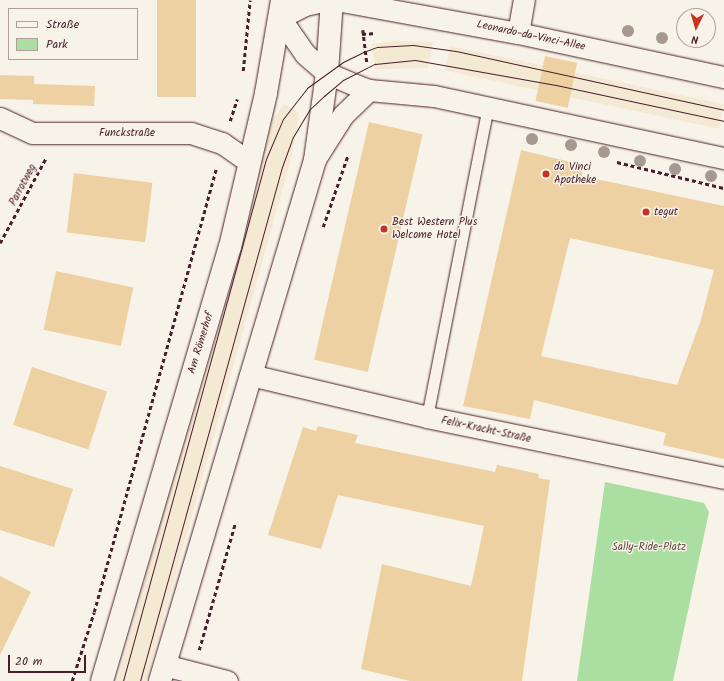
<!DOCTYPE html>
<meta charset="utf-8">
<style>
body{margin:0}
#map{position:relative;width:724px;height:681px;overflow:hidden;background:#f7f3e8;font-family:Kalam,sans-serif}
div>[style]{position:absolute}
.built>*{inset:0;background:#f4e9d3;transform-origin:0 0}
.green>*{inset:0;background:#aadfa1}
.building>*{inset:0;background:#eed1a2;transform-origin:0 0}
.path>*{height:2.5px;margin-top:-1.25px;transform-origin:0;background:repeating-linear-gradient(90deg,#4a1f2b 0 4px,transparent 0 7px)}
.roads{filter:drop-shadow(0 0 1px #4a1f2b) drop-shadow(0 0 1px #4a1f2b)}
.lane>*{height:11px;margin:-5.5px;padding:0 5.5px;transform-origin:5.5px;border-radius:5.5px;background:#f7f3e8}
.street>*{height:21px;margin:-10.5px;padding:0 10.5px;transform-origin:10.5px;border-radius:10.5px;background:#f7f3e8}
.secondary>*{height:22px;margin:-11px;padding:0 11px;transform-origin:11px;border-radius:11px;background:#f7f3e8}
.tram>*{height:1px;margin:-0.5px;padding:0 0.5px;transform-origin:0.5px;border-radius:0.5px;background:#4a1f2b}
.trees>*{width:12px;height:12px;margin:-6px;border-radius:50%;background:#a59990}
.dots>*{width:11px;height:11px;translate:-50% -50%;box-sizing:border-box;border:2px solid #f7f3e8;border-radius:50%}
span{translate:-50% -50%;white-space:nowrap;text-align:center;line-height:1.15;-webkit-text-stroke:3px #f7f3e8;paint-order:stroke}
.street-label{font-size:11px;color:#4a1f2b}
.poi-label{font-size:11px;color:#4a1f2b}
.left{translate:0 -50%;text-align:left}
.park-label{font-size:11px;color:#624f48}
.legend{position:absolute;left:8px;top:8px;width:130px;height:52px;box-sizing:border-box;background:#f7f3e8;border:1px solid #b29e9c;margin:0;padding:5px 7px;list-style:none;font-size:12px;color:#4a1f2b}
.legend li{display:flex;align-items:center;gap:8px;height:20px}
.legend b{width:20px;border:1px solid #b29e9c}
.north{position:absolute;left:676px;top:8px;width:40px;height:40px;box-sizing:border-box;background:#f7f3e8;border:1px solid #b29e9c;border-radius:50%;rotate:185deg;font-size:11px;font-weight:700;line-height:16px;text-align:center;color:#4a1f2b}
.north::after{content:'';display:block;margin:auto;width:14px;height:18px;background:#c8321e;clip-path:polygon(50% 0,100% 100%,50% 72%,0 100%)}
.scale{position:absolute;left:8px;top:655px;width:78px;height:18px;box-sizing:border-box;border:2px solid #4a1f2b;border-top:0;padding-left:5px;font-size:12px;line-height:14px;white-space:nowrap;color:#4a1f2b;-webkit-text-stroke:3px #f7f3e8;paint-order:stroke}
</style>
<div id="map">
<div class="built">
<div style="clip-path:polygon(396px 41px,433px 42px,428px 68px,375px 69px,372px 44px)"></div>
<div style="left:450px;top:46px;width:280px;height:25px;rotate:12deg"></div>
<div style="clip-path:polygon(284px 104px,299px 113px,293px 151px,146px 681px,117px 681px,259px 167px,273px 120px)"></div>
</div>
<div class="green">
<div style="clip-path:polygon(605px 482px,704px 503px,709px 512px,673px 681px,577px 681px)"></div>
</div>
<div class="building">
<div style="left:157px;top:0;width:39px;height:97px"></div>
<div style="left:545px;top:56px;width:33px;height:46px;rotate:12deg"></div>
<div style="clip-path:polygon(0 75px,34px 76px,34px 84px,95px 86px,94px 106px,33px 104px,33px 93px,33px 100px,0 99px)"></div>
<div style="left:369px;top:122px;width:55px;height:244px;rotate:13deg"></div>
<div style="clip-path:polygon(evenodd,521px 150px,583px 165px,582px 176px,724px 206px,724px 459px,663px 445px,666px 433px,534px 400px,530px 419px,463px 406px,521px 150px,570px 238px,714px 270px,700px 323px,677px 385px,541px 356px,570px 238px)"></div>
<div style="left:74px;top:173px;width:79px;height:60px;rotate:7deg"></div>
<div style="left:56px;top:271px;width:79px;height:60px;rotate:12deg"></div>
<div style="left:32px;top:367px;width:79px;height:61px;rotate:18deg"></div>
<div style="clip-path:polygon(318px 426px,358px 435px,355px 443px,495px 472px,497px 465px,539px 474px,538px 478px,550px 480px,522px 681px,410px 681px,361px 669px,382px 564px,471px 586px,484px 526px,338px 495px,321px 549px,268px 535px,303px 427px,316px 431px)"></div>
<div style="clip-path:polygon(0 466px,73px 489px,54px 547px,0 530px)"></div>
<div style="clip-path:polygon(0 576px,31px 592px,0 655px)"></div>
</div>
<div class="path">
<div style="left:363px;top:30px;width:34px;rotate:83deg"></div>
<div style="left:362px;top:34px;width:14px;rotate:-4deg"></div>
<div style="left:243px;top:71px;width:71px;rotate:-84.4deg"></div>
<div style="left:230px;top:121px;width:23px;rotate:-72deg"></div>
<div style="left:617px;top:162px;width:110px;rotate:13.7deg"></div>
<div style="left:323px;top:227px;width:76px;rotate:-70.9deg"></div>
<div style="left:0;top:243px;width:97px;rotate:-61.6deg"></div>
<div style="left:199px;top:650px;width:131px;rotate:-74.1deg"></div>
<div style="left:72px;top:681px;width:72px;rotate:-72.3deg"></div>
<div style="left:94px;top:612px;width:460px;rotate:-74.6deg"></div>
</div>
<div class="roads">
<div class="lane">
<div style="left:427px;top:417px;width:316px;rotate:-78.9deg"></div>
</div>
<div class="street">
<div style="left:328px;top:0;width:24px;rotate:168deg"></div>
<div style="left:305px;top:5px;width:28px;rotate:153deg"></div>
<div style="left:280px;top:18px;width:44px;rotate:55.2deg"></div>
<div style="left:305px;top:54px;width:29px;rotate:41deg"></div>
<div style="left:327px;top:73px;width:34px;rotate:23deg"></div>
<div style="left:358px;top:86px;width:12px;rotate:20deg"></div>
<div style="left:369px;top:90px;width:65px;rotate:5.3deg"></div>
<div style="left:434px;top:96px;width:297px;rotate:12.1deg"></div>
<div style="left:336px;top:0;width:185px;rotate:10.3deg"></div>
<div style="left:518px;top:33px;width:211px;rotate:12.1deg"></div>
<div style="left:518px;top:33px;width:34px;rotate:-80deg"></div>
<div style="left:0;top:118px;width:35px;rotate:25deg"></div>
<div style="left:32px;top:133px;width:159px"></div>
<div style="left:191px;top:133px;width:33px;rotate:18deg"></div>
<div style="left:222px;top:143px;width:33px;rotate:35deg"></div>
<div style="left:315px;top:159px;width:52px;rotate:-57.5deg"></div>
<div style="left:343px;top:115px;width:36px;rotate:-44deg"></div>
<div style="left:250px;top:375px;width:182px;rotate:13.3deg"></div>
<div style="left:427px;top:417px;width:303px;rotate:11.6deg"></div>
<div style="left:164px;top:665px;width:65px;rotate:14.3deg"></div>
</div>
<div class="secondary">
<div style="left:102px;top:681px;width:452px;rotate:-73.6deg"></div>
<div style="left:230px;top:247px;width:158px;rotate:-76.8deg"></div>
<div style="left:266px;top:93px;width:94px;rotate:-80.2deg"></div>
<div style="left:160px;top:681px;width:544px;rotate:-73.43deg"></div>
<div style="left:315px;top:160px;width:88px;rotate:-82.1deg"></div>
<div style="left:327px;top:73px;width:73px;rotate:-86.1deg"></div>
</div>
</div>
<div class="tram">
<div style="left:123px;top:681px;width:541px;rotate:-74.68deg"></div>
<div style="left:266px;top:159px;width:43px;rotate:-67deg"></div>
<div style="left:283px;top:119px;width:39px;rotate:-52deg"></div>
<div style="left:307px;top:88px;width:44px;rotate:-35.8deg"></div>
<div style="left:343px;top:62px;width:25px;rotate:-26deg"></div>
<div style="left:366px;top:51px;width:12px;rotate:-20deg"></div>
<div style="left:377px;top:47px;width:36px;rotate:-3deg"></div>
<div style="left:413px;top:45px;width:43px;rotate:7.9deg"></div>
<div style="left:456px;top:51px;width:274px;rotate:12.4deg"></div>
<div style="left:140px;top:681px;width:533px;rotate:-74.56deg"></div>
<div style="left:282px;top:167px;width:32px;rotate:-70deg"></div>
<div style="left:293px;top:137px;width:31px;rotate:-59deg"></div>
<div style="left:309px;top:110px;width:21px;rotate:-43deg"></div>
<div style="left:324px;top:96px;width:25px;rotate:-40deg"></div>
<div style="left:343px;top:80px;width:36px;rotate:-27deg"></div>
<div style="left:375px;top:64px;width:40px;rotate:-5.7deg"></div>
<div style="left:415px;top:60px;width:143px;rotate:10.1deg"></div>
<div style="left:556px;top:85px;width:172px;rotate:12.1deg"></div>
</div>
<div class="trees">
<div style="left:628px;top:31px"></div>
<div style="left:662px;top:38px"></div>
<div style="left:532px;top:139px"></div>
<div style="left:571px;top:145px"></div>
<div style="left:604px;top:152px"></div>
<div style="left:640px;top:161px"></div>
<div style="left:675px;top:169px"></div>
<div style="left:711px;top:176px"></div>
</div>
<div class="dots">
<div style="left:546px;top:174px;background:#c8321e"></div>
<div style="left:646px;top:212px;background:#c8321e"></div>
<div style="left:384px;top:229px;background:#c8321e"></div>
</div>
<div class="street-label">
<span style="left:531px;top:36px;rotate:12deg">Leonardo-da-Vinci-Allee</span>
<span style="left:127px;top:133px">Funckstraße</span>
<span style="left:23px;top:185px;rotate:-62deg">Parrotweg</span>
<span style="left:201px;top:343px;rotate:-73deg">Am Römerhof</span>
<span style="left:486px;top:430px;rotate:12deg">Felix-Kracht-Straße</span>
</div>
<div class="poi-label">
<span class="left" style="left:554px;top:174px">da Vinci<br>Apotheke</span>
<span class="left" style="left:654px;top:212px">tegut</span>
<span class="left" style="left:392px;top:229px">Best Western Plus<br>Welcome Hotel</span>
</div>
<div class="park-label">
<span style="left:649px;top:547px">Sally-Ride-Platz</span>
</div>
<ul class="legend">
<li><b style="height:5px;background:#f7f3e8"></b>Straße</li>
<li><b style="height:11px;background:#aadfa1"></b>Park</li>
</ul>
<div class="north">N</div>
<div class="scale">20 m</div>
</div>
